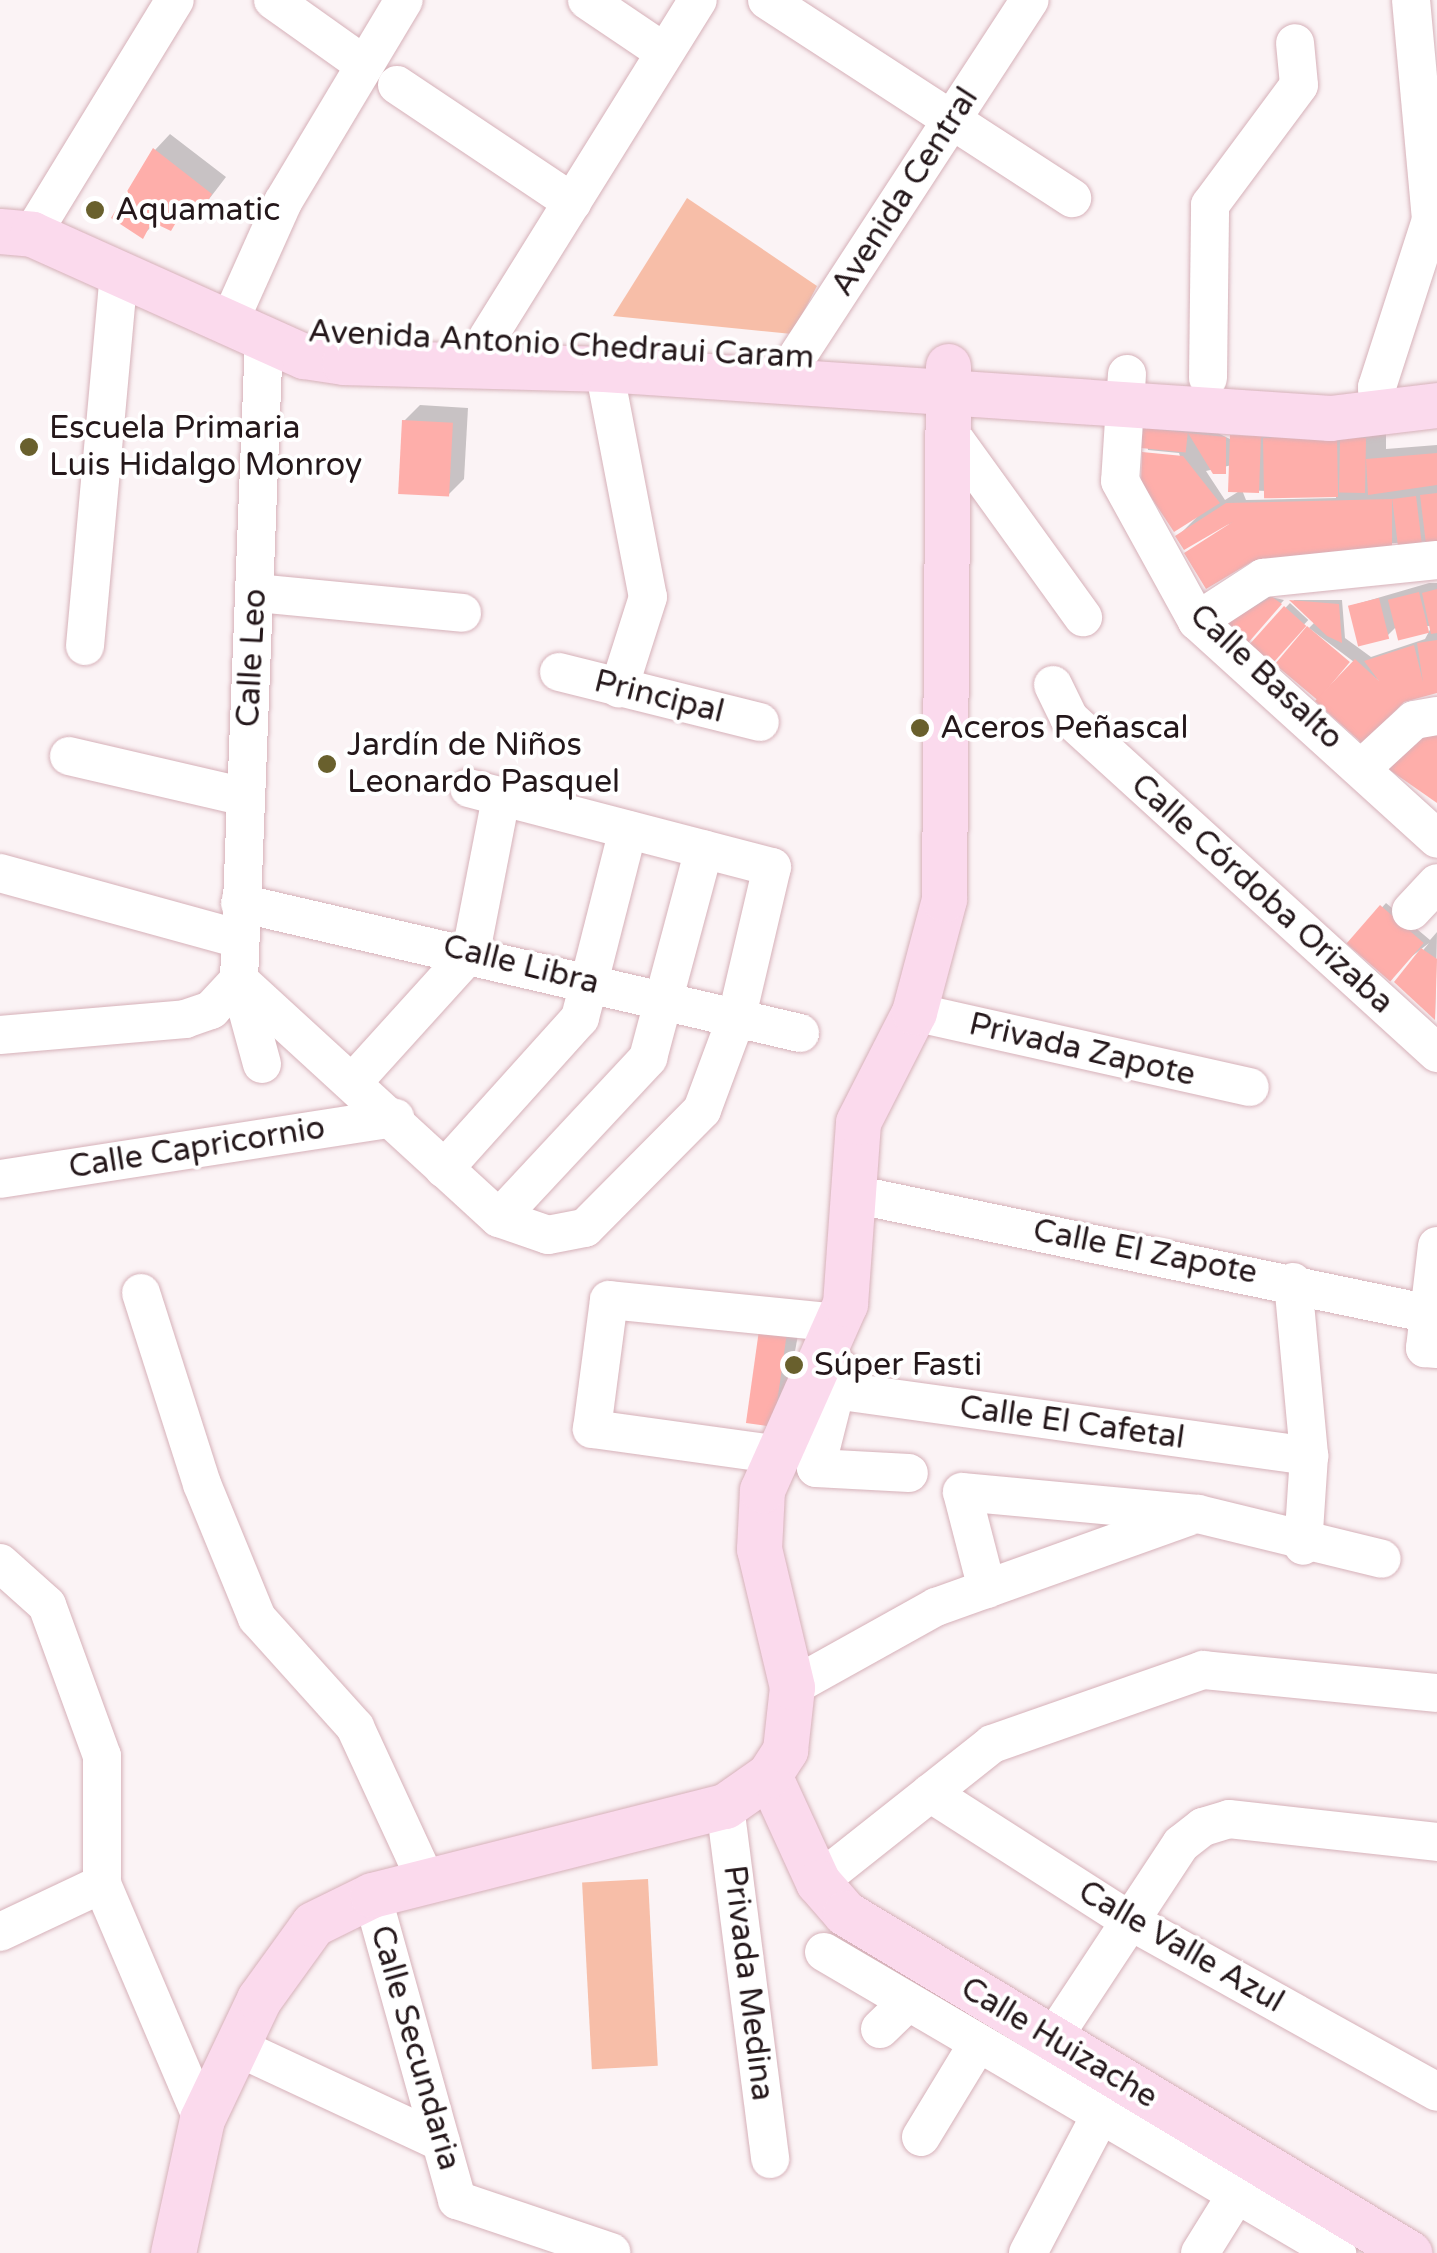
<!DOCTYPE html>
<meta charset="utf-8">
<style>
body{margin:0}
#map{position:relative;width:1437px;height:2253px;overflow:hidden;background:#fbf3f5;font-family:"Varela Round",sans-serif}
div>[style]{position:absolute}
.green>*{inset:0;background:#f7bea8;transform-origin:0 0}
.shadow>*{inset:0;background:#0003;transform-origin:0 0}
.building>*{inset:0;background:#feaeaa;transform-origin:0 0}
.roads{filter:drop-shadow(0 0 2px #d6b1b9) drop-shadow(0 0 2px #d6b1b9)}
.minor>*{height:38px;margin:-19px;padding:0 19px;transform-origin:19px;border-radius:19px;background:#fff}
.major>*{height:45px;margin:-22.5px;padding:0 22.5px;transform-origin:22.5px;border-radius:22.5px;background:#fbdaed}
.dots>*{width:28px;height:28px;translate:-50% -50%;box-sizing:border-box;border:5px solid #fff;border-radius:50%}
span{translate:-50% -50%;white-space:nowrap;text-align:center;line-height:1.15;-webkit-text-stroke:8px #fff;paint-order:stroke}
.street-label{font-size:32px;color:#24171a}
.poi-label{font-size:32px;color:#24171a}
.left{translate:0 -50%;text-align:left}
</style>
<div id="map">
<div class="green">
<div style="clip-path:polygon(687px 198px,817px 286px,792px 334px,613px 316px)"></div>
<div style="left:648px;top:1879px;width:187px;height:66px;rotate:87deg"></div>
</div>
<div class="shadow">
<div style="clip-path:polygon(170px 134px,226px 177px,193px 220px,157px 221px,143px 235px,155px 150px)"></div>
<div style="clip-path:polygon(420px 405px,468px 408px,464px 479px,448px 495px,404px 421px)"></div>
<div style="clip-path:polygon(evenodd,1167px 408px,1230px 439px,1386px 418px,1386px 449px,1437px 445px,1437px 541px,1187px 553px,1238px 522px,1178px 536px,1199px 515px,1179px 453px,1148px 450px,1146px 430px,1167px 408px,1232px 465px,1241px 490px,1225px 500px,1206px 471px,1232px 465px,1167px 408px,1242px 490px,1336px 494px,1336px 498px,1246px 500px,1242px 490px)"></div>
<div style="clip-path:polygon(1429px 583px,1437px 583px,1437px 692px,1403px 699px,1309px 628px,1317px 620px,1293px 600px,1342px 600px,1345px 638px,1371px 657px,1425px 639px,1432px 626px,1397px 626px,1387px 636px,1350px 606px)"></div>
<div style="clip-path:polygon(1263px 595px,1284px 600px,1248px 639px,1234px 619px)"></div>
<div style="left:1290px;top:603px;width:25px;height:55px;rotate:43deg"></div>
<div style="clip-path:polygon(1386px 903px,1430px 940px,1437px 932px,1435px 1017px,1397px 982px,1429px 943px,1389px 974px,1350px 943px)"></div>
<div style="clip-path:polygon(802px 1312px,785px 1408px,769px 1424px,762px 1324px)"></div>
</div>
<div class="building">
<div style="clip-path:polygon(153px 148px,212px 194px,194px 223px,178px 219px,171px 231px,152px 222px,143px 239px,111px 218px)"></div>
<div style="left:402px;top:420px;width:51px;height:74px;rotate:3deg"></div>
<div style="left:1143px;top:428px;width:45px;height:20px;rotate:6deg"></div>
<div style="clip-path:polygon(1188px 433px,1226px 437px,1226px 474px,1213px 474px)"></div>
<div style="left:1230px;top:435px;width:31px;height:57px;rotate:2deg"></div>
<div style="left:1337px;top:436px;width:61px;height:74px;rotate:89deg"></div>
<div style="left:1366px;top:438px;width:55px;height:26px;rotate:91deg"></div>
<div style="clip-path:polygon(1142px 452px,1183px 456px,1220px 503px,1174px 532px,1141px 482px)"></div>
<div style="clip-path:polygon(1437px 453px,1437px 485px,1368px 495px,1366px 459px)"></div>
<div style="clip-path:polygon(1437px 493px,1437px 543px,1426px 544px,1420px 495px)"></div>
<div style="left:1416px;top:496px;width:49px;height:24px;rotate:83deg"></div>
<div style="clip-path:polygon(1392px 499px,1392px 556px,1253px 561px,1206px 589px,1184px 553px,1234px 521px,1184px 550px,1175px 536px,1226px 503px)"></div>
<div style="clip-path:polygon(1437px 589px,1437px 633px,1431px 634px,1422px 593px)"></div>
<div style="left:1419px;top:592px;width:42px;height:32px;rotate:76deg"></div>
<div style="clip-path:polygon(1272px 597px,1282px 604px,1248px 643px,1226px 623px)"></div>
<div style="left:1379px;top:598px;width:42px;height:32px;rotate:76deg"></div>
<div style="clip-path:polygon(1289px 600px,1339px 604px,1342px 643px,1327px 636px)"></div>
<div style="left:1284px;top:606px;width:30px;height:51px;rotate:42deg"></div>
<div style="left:1307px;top:626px;width:56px;height:50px;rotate:40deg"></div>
<div style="clip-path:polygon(1437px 640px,1437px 693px,1404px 702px,1363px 744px,1315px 701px,1355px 659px,1379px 681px,1364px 661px,1414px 645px,1423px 682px,1417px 643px)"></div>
<div style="clip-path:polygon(1418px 729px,1437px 731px,1437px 803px,1384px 766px)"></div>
<div style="left:1380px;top:905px;width:58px;height:51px;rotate:41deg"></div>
<div style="clip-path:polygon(1421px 948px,1437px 959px,1435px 1020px,1394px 982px)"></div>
<div style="left:760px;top:1323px;width:28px;height:101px;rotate:8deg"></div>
</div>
<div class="roads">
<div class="minor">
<div style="left:273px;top:0;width:110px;rotate:35.4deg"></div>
<div style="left:587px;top:0;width:93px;rotate:34deg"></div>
<div style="left:767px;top:0;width:364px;rotate:33deg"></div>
<div style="left:1411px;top:0;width:221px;rotate:84.8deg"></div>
<div style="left:397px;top:85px;width:211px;rotate:33.8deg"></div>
<div style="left:32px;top:234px;width:274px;rotate:-58.6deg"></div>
<div style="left:228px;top:325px;width:135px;rotate:-65.9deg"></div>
<div style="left:283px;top:202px;width:235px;rotate:-59.1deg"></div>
<div style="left:488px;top:337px;width:397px;rotate:-58.1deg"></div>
<div style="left:604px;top:369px;width:232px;rotate:79.1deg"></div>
<div style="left:648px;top:597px;width:96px;rotate:107.7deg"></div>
<div style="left:1127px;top:374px;width:107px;rotate:93.7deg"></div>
<div style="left:1120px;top:481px;width:160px;rotate:61.2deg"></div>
<div style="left:1197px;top:621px;width:324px;rotate:42.2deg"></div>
<div style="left:1208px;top:378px;width:173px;rotate:-89.3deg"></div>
<div style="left:1210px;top:205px;width:149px;rotate:-53.4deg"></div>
<div style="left:1299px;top:85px;width:42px;rotate:-95.4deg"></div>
<div style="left:780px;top:383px;width:457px;rotate:-56.9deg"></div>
<div style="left:1378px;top:414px;width:27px;rotate:-92deg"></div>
<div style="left:1377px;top:387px;width:195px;rotate:-72.1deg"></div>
<div style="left:948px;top:430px;width:231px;rotate:54.2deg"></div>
<div style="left:256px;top:593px;width:207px;rotate:5.5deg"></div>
<div style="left:1197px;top:621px;width:79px;rotate:-33.1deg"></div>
<div style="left:1263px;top:578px;width:175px;rotate:-5.9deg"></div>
<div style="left:85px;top:646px;width:376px;rotate:-84.8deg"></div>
<div style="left:559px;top:672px;width:207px;rotate:14deg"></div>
<div style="left:1053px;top:685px;width:37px;rotate:64deg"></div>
<div style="left:1069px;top:718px;width:498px;rotate:42.3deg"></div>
<div style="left:69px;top:756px;width:181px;rotate:13.1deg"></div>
<div style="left:1363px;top:767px;width:69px;rotate:-42.7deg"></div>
<div style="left:1414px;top:720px;width:23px;rotate:-10deg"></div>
<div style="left:0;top:873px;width:249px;rotate:15.4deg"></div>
<div style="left:240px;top:903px;width:575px;rotate:13.07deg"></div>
<div style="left:1411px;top:911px;width:38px;rotate:-47deg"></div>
<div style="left:239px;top:980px;width:352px;rotate:42.5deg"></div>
<div style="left:499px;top:1218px;width:52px;rotate:19.1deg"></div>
<div style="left:548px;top:1235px;width:38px;rotate:-11deg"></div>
<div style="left:585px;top:1228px;width:166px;rotate:-45.2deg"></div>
<div style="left:702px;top:1110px;width:100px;rotate:-69.6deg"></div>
<div style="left:737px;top:1016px;width:153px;rotate:-76.8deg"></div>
<div style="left:772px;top:867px;width:313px;rotate:-165.4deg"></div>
<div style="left:914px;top:1012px;width:344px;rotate:12.6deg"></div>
<div style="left:0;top:1035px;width:186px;rotate:-4.9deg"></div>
<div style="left:185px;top:1019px;width:28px;rotate:-19deg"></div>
<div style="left:211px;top:1010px;width:41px;rotate:-47deg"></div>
<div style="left:262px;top:1064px;width:87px;rotate:-105.3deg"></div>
<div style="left:239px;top:980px;width:643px;rotate:-87.77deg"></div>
<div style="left:354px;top:1081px;width:174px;rotate:-47.8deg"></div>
<div style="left:471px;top:952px;width:158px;rotate:-79deg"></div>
<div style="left:444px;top:1169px;width:203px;rotate:-48deg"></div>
<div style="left:580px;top:1018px;width:194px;rotate:-75.7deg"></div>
<div style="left:0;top:1179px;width:400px;rotate:-8.8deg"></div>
<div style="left:858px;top:1195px;width:584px;rotate:11.75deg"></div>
<div style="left:499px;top:1218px;width:219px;rotate:-47deg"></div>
<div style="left:648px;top:1058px;width:216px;rotate:-75deg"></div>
<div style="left:1437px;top:1246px;width:103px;rotate:96.7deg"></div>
<div style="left:1425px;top:1348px;width:12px;rotate:5deg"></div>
<div style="left:1293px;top:1282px;width:175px;rotate:84.7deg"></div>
<div style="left:1309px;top:1456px;width:90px;rotate:93.8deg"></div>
<div style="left:141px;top:1293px;width:201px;rotate:72.3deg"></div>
<div style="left:202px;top:1484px;width:145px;rotate:67.7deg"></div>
<div style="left:257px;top:1618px;width:147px;rotate:48deg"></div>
<div style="left:355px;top:1727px;width:170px;rotate:65.2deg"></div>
<div style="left:841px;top:1369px;width:102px;rotate:104.2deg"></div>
<div style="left:816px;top:1468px;width:93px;rotate:3.1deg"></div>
<div style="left:834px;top:1390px;width:480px;rotate:7.9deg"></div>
<div style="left:773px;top:1454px;width:183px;rotate:-172.1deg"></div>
<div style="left:592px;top:1429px;width:130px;rotate:-82.5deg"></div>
<div style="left:609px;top:1300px;width:231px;rotate:5.7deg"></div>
<div style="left:0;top:1563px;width:63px;rotate:41.8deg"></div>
<div style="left:47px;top:1605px;width:161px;rotate:70deg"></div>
<div style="left:102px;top:1756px;width:128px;rotate:90deg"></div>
<div style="left:102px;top:1884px;width:255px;rotate:66.9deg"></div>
<div style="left:987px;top:1589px;width:100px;rotate:-104.5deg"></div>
<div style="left:962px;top:1492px;width:237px;rotate:5.3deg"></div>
<div style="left:1198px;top:1514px;width:189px;rotate:13.7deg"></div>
<div style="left:792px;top:1687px;width:165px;rotate:-29.1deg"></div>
<div style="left:936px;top:1607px;width:268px;rotate:-19.7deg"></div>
<div style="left:930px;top:1793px;width:237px;rotate:32.6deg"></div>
<div style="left:1130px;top:1921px;width:351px;rotate:29.1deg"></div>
<div style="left:725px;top:1806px;width:356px;rotate:82.7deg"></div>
<div style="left:818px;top:1882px;width:222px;rotate:-38.4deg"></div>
<div style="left:992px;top:1744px;width:224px;rotate:-19.3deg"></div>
<div style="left:1203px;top:1670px;width:235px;rotate:5.6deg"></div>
<div style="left:372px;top:1895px;width:317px;rotate:74.4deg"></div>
<div style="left:457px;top:2200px;width:163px;rotate:18.7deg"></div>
<div style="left:0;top:1932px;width:113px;rotate:-25.2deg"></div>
<div style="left:824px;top:1952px;width:595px;rotate:30.4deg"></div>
<div style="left:880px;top:2029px;width:37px;rotate:-44deg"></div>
<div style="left:1051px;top:2041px;width:236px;rotate:-56.6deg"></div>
<div style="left:1181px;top:1844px;width:28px;rotate:-38deg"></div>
<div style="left:1203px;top:1827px;width:27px;rotate:-17deg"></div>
<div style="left:1229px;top:1819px;width:209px;rotate:6.3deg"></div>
<div style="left:235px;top:2046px;width:227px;rotate:25deg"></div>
<div style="left:921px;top:2137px;width:108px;rotate:-58.7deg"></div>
<div style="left:1028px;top:2253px;width:155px;rotate:-62.3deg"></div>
<div style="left:1200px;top:2253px;width:72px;rotate:-58.1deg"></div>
</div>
<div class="major">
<div style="left:0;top:231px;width:32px;rotate:5deg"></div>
<div style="left:32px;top:234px;width:298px;rotate:24.2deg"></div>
<div style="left:304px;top:356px;width:40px;rotate:8.5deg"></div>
<div style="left:344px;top:362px;width:260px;rotate:1.5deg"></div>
<div style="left:604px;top:369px;width:728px;rotate:3.86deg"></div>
<div style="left:1330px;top:418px;width:108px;rotate:-6.9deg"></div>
<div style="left:769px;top:1775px;width:118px;rotate:65.4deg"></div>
<div style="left:818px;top:1882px;width:41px;rotate:48.9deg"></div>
<div style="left:845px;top:1913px;width:659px;rotate:31.08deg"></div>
<div style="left:173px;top:2253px;width:137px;rotate:-77.8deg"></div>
<div style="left:202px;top:2119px;width:133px;rotate:-64.6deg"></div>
<div style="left:259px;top:1999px;width:92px;rotate:-54.2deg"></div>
<div style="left:313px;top:1924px;width:66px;rotate:-26.2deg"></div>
<div style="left:372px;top:1895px;width:364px;rotate:-14.2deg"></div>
<div style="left:725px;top:1806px;width:54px;rotate:-35.2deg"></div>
<div style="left:769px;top:1775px;width:30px;rotate:-57deg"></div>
<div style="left:785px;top:1750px;width:63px;rotate:-83.7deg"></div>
<div style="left:792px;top:1687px;width:142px;rotate:-103.4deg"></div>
<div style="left:759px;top:1549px;width:59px;rotate:-87.1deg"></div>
<div style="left:762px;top:1490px;width:204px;rotate:-66deg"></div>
<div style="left:845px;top:1304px;width:182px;rotate:-85.9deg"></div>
<div style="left:858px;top:1122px;width:123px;rotate:-63deg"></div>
<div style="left:914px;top:1012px;width:117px;rotate:-75.1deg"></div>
<div style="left:944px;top:899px;width:533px;rotate:-89.57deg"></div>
</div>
</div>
<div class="dots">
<div style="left:95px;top:210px;background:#69602d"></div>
<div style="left:29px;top:447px;background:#69602d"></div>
<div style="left:920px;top:728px;background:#69602d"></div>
<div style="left:327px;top:764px;background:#69602d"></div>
<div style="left:794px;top:1365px;background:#69602d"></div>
</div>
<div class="street-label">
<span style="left:905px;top:192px;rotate:-57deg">Avenida Central</span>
<span style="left:561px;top:345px;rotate:3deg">Avenida Antonio Chedraui Caram</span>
<span style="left:252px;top:658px;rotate:-87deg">Calle Leo</span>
<span style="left:1266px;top:677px;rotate:43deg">Calle Basalto</span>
<span style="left:659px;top:697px;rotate:14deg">Principal</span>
<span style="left:1262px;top:894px;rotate:42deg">Calle Córdoba Orizaba</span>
<span style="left:521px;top:965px;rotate:14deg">Calle Libra</span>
<span style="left:1082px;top:1050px;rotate:13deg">Privada Zapote</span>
<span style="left:197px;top:1148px;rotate:-9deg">Calle Capricornio</span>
<span style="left:1145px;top:1252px;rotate:11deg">Calle El Zapote</span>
<span style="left:1072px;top:1423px;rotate:8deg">Calle El Cafetal</span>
<span style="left:1181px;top:1947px;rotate:30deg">Calle Valle Azul</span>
<span style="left:748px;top:1983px;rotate:83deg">Privada Medina</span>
<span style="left:1059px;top:2043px;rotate:31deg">Calle Huizache</span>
<span style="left:415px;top:2048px;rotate:74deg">Calle Secundaria</span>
</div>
<div class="poi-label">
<span class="left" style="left:115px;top:210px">Aquamatic</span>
<span class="left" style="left:49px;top:447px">Escuela Primaria<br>Luis Hidalgo Monroy</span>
<span class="left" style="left:940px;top:728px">Aceros Peñascal</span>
<span class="left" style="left:347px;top:764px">Jardín de Niños<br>Leonardo Pasquel</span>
<span class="left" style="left:814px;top:1365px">Súper Fasti</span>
</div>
</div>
